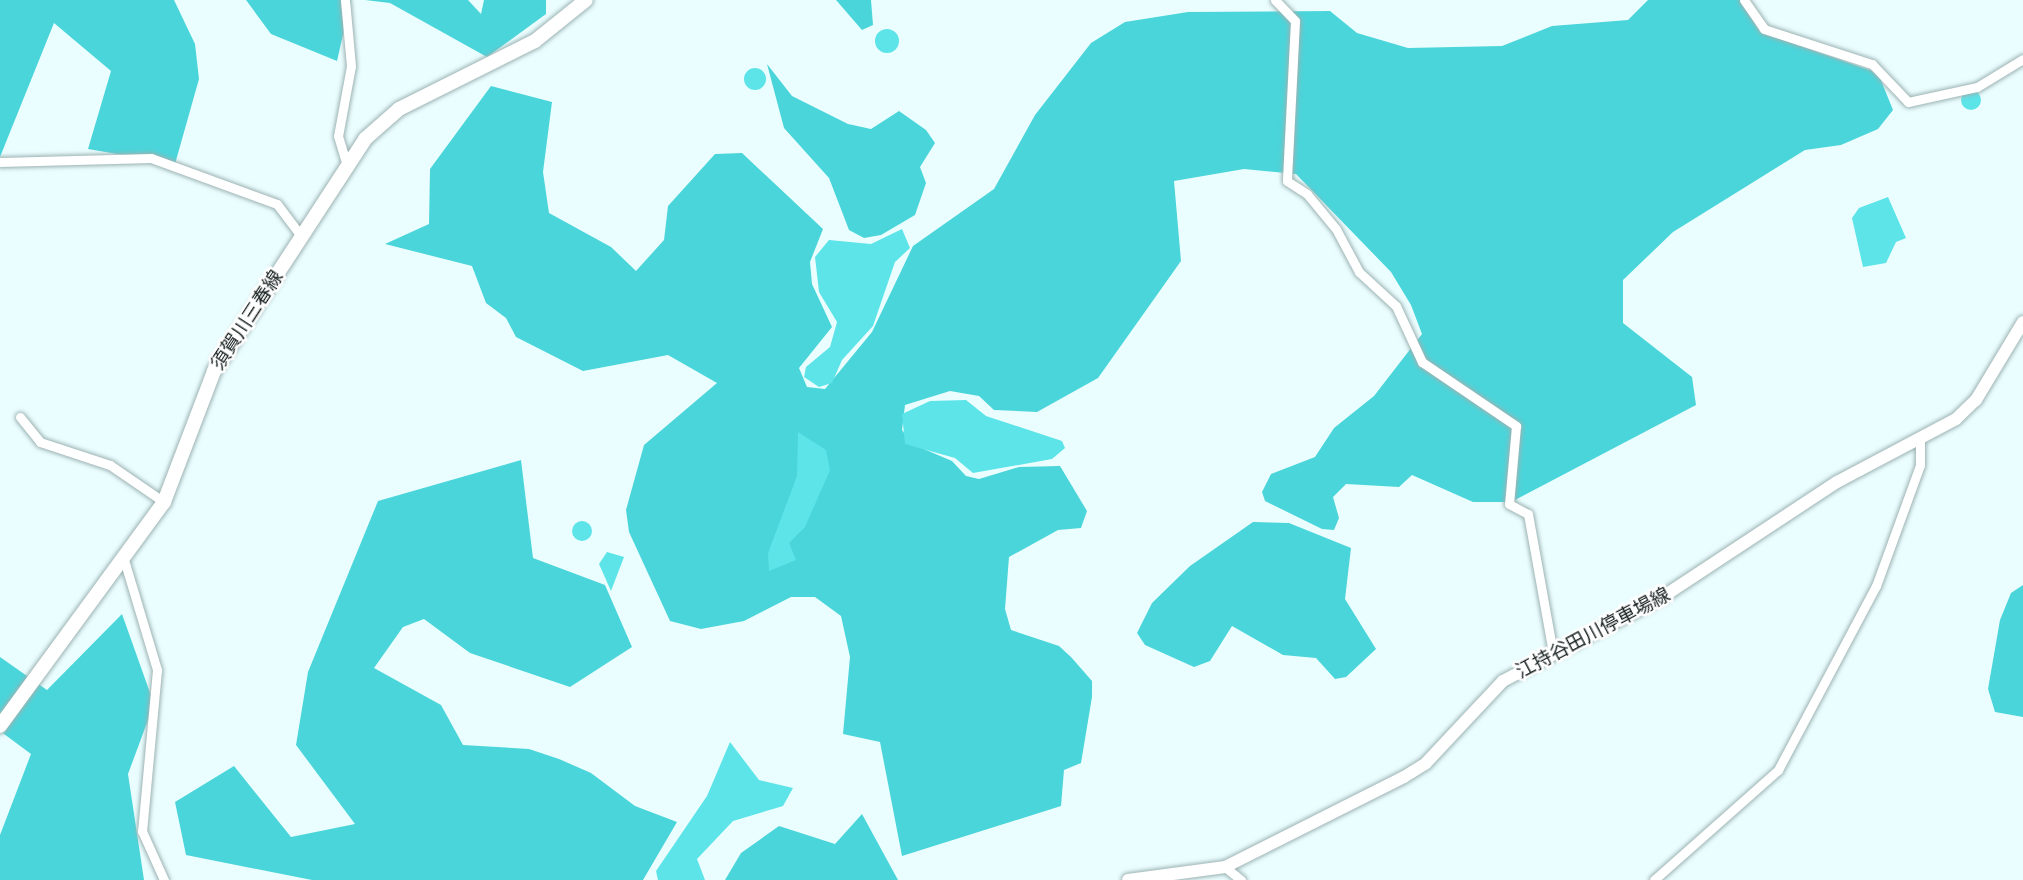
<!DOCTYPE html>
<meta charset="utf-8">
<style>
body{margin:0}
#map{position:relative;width:2023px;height:880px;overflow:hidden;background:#ebfeff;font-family:Raleway,"Noto Sans JP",sans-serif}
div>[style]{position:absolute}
.forest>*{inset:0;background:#4ad5da}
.water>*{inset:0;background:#5ce4e9}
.round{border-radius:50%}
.roads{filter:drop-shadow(0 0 2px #9cb2b3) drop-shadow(0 0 2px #9cb2b3)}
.street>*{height:9px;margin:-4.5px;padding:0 4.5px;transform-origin:4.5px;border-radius:4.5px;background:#fff}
.secondary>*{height:12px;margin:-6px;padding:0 6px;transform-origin:6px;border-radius:6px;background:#fff}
.primary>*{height:14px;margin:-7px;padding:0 7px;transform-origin:7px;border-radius:7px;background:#fff}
span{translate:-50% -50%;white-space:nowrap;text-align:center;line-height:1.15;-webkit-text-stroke:5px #fff;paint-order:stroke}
.street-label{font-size:19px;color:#161f1f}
</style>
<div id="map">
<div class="forest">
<div style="clip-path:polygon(0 0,174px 0,195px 44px,199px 79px,175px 164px,88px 149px,111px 71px,54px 23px,0 157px)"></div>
<div style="clip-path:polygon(246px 0,351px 0,337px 61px,271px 34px)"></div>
<div style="clip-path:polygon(365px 0,468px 0,481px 14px,484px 0,546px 0,546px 14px,487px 57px,390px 3px)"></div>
<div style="clip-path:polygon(836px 0,871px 0,873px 25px,862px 30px)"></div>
<div style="clip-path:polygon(1648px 0,1740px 0,1760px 32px,1878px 73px,1893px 110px,1878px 129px,1841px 145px,1805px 150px,1673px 232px,1623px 280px,1623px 323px,1692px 377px,1696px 405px,1511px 502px,1473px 502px,1412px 475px,1399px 487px,1346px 484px,1333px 497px,1339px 518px,1334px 530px,1322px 529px,1265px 501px,1262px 492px,1271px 474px,1315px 457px,1334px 428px,1374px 396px,1422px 334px,1411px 305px,1391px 272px,1296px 174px,1244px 169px,1174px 181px,1181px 261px,1098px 378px,1037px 412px,994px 410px,979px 396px,950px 391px,905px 405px,902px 430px,912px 444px,952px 461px,966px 476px,979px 479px,1019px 467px,1060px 466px,1087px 511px,1081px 528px,1058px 530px,1009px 557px,1005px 609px,1011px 630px,1059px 646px,1071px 657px,1092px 681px,1092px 697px,1081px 763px,1064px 770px,1061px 806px,902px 856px,880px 742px,843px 734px,850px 657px,841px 616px,815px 597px,791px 597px,744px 621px,701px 629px,670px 621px,629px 532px,626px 510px,644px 445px,717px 383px,668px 355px,583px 371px,516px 337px,506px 318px,486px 303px,472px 266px,385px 244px,429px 224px,430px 169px,491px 86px,552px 102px,543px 172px,549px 213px,611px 247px,636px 271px,664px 240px,668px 206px,715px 154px,742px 153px,823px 229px,810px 262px,812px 284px,832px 327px,799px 368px,807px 387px,825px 389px,872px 332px,913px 246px,994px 189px,1035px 115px,1091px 43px,1125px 22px,1188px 12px,1330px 11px,1357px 33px,1408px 48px,1502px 46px,1552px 26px,1628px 20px)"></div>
<div style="clip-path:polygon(767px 64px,792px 96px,848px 124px,871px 129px,899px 111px,926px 130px,935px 143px,920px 167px,926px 183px,915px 215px,881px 235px,864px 238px,849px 230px,829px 178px,784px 128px)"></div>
<div style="clip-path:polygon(521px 460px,533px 558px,605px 585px,632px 647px,570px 687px,470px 653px,424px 619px,403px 627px,374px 668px,441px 705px,463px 745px,529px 749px,559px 759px,591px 773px,635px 806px,677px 822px,643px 880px,312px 880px,186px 855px,175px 802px,234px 766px,291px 837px,355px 824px,296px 745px,308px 672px,378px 501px)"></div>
<div style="clip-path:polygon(1253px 522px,1289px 523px,1351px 548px,1345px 599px,1376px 649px,1346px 677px,1335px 679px,1316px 658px,1283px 655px,1232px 626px,1210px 661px,1194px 667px,1145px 645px,1137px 633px,1152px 603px,1190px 566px)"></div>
<div style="clip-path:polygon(2023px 585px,2023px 717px,1995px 712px,1988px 689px,2000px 620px,2011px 593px)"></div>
<div style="clip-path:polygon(122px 614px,154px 704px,128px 774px,144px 880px,0 880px,0 835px,31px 754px,0 731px,0 657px,47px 690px)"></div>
<div style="clip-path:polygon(862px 814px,898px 880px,725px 880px,741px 853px,779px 826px,835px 844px)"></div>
</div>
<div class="water">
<div class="round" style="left:875px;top:29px;width:24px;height:24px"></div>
<div class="round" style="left:744px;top:68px;width:22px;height:22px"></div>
<div class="round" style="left:1961px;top:90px;width:20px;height:20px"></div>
<div style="clip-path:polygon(1888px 197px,1906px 238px,1896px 242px,1886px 263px,1863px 267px,1852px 218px,1859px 208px)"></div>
<div style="clip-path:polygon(902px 229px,910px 248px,895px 262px,873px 326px,842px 360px,832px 383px,819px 387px,804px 377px,806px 367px,830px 347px,837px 322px,819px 292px,815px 257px,829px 240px,871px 244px)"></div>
<div style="clip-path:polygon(966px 400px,986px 416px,1062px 441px,1065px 448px,1052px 459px,973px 473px,955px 458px,905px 444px,902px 414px,930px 401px)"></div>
<div style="clip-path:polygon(798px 432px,826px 450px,830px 470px,805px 527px,789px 543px,796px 560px,769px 571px,768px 553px,797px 476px)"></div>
<div class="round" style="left:572px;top:521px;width:20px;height:20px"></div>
<div style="clip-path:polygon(607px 552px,624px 557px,611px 591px,599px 564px)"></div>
<div style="clip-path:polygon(730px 742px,759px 780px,793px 788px,783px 806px,733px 821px,697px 859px,705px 880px,658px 880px,656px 871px,707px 796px)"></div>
</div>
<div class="roads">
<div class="street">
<div style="left:345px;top:0;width:66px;rotate:84.8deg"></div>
<div style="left:351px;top:66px;width:71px;rotate:100.5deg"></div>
<div style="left:338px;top:136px;width:31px;rotate:73deg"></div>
<div style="left:1275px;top:0;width:29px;rotate:46deg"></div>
<div style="left:1295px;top:21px;width:160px;rotate:92.9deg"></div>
<div style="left:1287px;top:181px;width:24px;rotate:33deg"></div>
<div style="left:1307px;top:194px;width:45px;rotate:50.4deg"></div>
<div style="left:1336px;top:229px;width:49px;rotate:61.9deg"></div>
<div style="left:1359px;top:272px;width:50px;rotate:42.6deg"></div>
<div style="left:1396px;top:306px;width:62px;rotate:65.1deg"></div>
<div style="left:1422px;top:362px;width:114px;rotate:34.2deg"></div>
<div style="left:1516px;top:426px;width:78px;rotate:95.1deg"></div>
<div style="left:1509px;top:504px;width:21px;rotate:28deg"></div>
<div style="left:1528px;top:514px;width:141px;rotate:79.8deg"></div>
<div style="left:1744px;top:0;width:35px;rotate:55deg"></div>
<div style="left:1764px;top:29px;width:114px;rotate:18deg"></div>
<div style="left:1872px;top:64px;width:52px;rotate:46.5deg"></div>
<div style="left:1908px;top:102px;width:71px;rotate:-12.3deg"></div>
<div style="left:1977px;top:87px;width:54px;rotate:-31.3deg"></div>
<div style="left:0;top:162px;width:151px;rotate:-1.5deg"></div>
<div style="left:151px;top:158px;width:134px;rotate:20.1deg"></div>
<div style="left:277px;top:204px;width:40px;rotate:53deg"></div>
<div style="left:20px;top:417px;width:32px;rotate:51deg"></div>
<div style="left:40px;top:442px;width:74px;rotate:18.2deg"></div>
<div style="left:110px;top:465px;width:65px;rotate:34.4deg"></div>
<div style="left:125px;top:563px;width:112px;rotate:73.3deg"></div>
<div style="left:157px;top:670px;width:162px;rotate:95.3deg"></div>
<div style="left:142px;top:831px;width:54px;rotate:65.8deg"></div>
<div style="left:1225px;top:867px;width:21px;rotate:39deg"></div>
<div style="left:1654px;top:880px;width:166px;rotate:-41.6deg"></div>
<div style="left:1778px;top:770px;width:208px;rotate:-62deg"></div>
<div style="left:1876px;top:586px;width:129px;rotate:-70deg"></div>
<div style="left:1920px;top:465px;width:27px;rotate:-90deg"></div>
</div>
<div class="secondary">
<div style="left:1128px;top:880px;width:98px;rotate:-7.6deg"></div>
<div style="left:1225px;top:867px;width:200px;rotate:-26.7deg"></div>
<div style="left:1404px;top:777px;width:26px;rotate:-32deg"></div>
<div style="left:1426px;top:763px;width:112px;rotate:-46.8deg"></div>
<div style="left:1503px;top:681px;width:178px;rotate:-27.7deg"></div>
<div style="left:1661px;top:598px;width:211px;rotate:-33.4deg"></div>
<div style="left:1837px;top:482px;width:135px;rotate:-27.9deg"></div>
<div style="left:1956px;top:419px;width:28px;rotate:-44deg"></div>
<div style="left:1976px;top:400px;width:91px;rotate:-58.9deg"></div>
</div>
<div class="primary">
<div style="left:0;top:726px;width:278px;rotate:-53.8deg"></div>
<div style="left:164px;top:502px;width:140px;rotate:-69.1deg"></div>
<div style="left:214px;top:371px;width:277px;rotate:-56.9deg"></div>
<div style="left:365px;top:139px;width:45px;rotate:-41.4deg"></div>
<div style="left:399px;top:109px;width:152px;rotate:-26.6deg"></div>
<div style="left:535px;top:41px;width:65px;rotate:-38.8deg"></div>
</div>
</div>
<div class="street-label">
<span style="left:247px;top:320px;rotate:-57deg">須賀川三春線</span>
<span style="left:1593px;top:633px;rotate:-28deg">江持谷田川停車場線</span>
</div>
</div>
